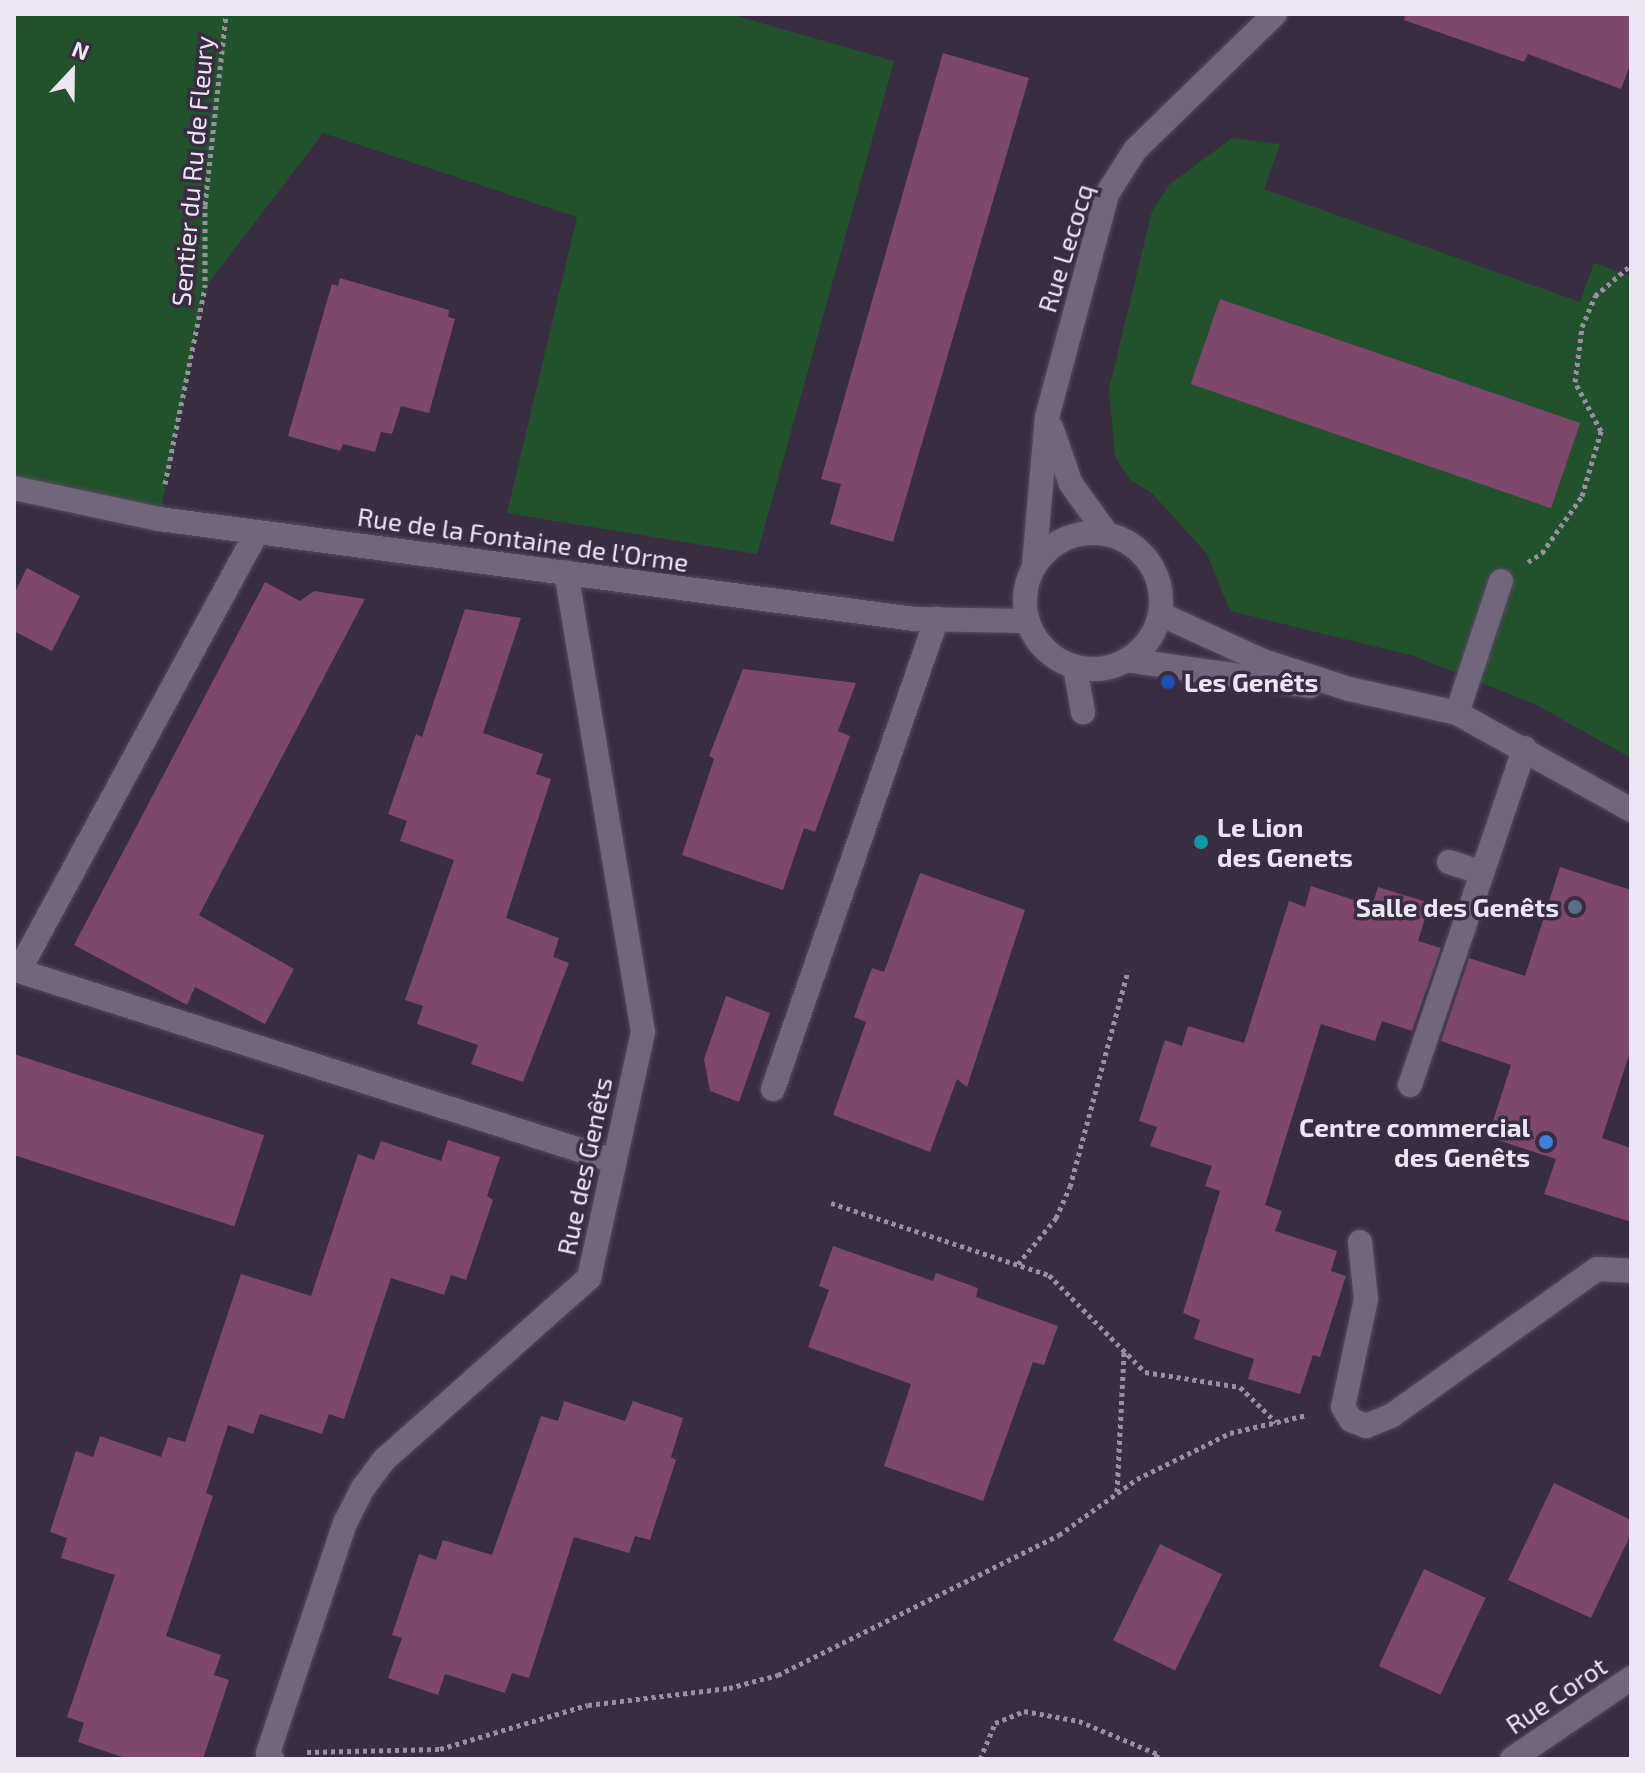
<!DOCTYPE html>
<meta charset="utf-8">
<style>
body{margin:0}
#map{position:relative;width:1645px;height:1773px;overflow:hidden;background:#382d41;font-family:"Exo 2",sans-serif}
div>[style]{position:absolute}
.green>*{inset:0;background:#22522c}
.building>*{inset:0;background:#7d486c;transform-origin:0 0}
.path>*{height:5px;margin-top:-2.5px;transform-origin:0;background:repeating-linear-gradient(90deg,#9890a0 0 4px,transparent 0 8px)}
.roads{filter:drop-shadow(0 0 2px #544b5c) drop-shadow(0 0 2px #544b5c)}
.minor>*{height:24px;margin:-12px;padding:0 12px;transform-origin:12px;border-radius:12px;background:#72667c}
.minor>.ring{margin:-12px;padding:0;box-sizing:content-box;background:none;border:24px solid #72667c;border-radius:50%}
.dots>*{width:22px;height:22px;translate:-50% -50%;box-sizing:border-box;border:4px solid #382d41;border-radius:50%}
span{translate:-50% -50%;white-space:nowrap;text-align:center;line-height:1.15;-webkit-text-stroke:7px #382d41;paint-order:stroke}
.street-label{font-size:26px;color:#ece6f2}
.poi-label{font-size:26px;color:#ece6f2;font-weight:700}
.left{translate:0 -50%;text-align:left}
.right{translate:-100% -50%;text-align:right}
.frame{position:absolute;inset:0;border:16px solid #ece6f2;pointer-events:none}
.north{position:absolute;left:32px;top:32px;width:80px;height:80px;-webkit-text-stroke:6px #382d41;paint-order:stroke;rotate:22deg;font-size:22px;font-weight:700;line-height:32px;text-align:center;color:#ece6f2}
.north::after{content:'';display:block;margin:auto;width:28px;height:36px;background:#ece6f2;clip-path:polygon(50% 0,100% 100%,50% 72%,0 100%)}
</style>
<div id="map">
<div class="green">
<div style="clip-path:polygon(14px 14px,730px 14px,894px 61px,757px 554px,507px 513px,577px 217px,323px 133px,205px 288px,159px 519px,14px 488px)"></div>
<div style="clip-path:polygon(1232px 138px,1280px 144px,1264px 189px,1580px 302px,1594px 263px,1631px 276px,1631px 758px,1535px 704px,1414px 656px,1230px 611px,1207px 554px,1152px 493px,1130px 480px,1115px 457px,1109px 389px,1152px 211px,1169px 185px)"></div>
</div>
<div class="building">
<div style="clip-path:polygon(1405px 14px,1631px 14px,1631px 63px,1621px 89px,1528px 54px,1524px 62px,1404px 20px)"></div>
<div style="clip-path:polygon(943px 53px,1029px 78px,893px 542px,830px 524px,841px 484px,821px 479px)"></div>
<div style="clip-path:polygon(340px 278px,449px 310px,448px 317px,455px 319px,429px 413px,401px 406px,392px 434px,381px 432px,375px 452px,343px 444px,340px 451px,288px 436px,332px 284px,338px 286px)"></div>
<div style="left:1220px;top:299px;width:381px;height:90px;rotate:19deg"></div>
<div style="clip-path:polygon(27px 568px,80px 596px,52px 651px,14px 631px,14px 594px)"></div>
<div style="clip-path:polygon(265px 582px,300px 601px,314px 591px,365px 599px,199px 915px,294px 969px,265px 1024px,195px 987px,187px 1005px,74px 945px)"></div>
<div style="clip-path:polygon(465px 609px,521px 618px,483px 733px,543px 754px,536px 774px,551px 779px,506px 918px,559px 938px,553px 957px,569px 963px,523px 1082px,471px 1064px,478px 1045px,417px 1024px,423px 1006px,405px 1000px,454px 860px,400px 841px,407px 821px,388px 814px,416px 734px,422px 737px)"></div>
<div style="clip-path:polygon(743px 669px,856px 683px,838px 731px,850px 736px,815px 832px,804px 828px,783px 890px,682px 855px,714px 759px,709px 756px)"></div>
<div style="clip-path:polygon(1560px 867px,1631px 890px,1631px 1049px,1602px 1138px,1631px 1148px,1631px 1222px,1544px 1194px,1556px 1159px,1488px 1137px,1511px 1065px,1441px 1041px,1469px 958px,1525px 976px)"></div>
<div style="clip-path:polygon(920px 873px,1025px 910px,967px 1087px,957px 1079px,930px 1152px,833px 1115px,866px 1022px,854px 1017px,872px 968px,884px 972px)"></div>
<div style="clip-path:polygon(1311px 886px,1372px 906px,1378px 887px,1430px 903px,1418px 941px,1441px 948px,1412px 1031px,1382px 1021px,1375px 1041px,1321px 1024px,1265px 1205px,1282px 1211px,1275px 1231px,1337px 1251px,1331px 1271px,1346px 1276px,1320px 1357px,1313px 1355px,1300px 1394px,1248px 1379px,1254px 1359px,1194px 1339px,1200px 1320px,1183px 1313px,1220px 1191px,1205px 1186px,1212px 1166px,1150px 1146px,1157px 1127px,1139px 1121px,1165px 1040px,1182px 1046px,1188px 1026px,1244px 1043px,1289px 901px,1305px 907px)"></div>
<div style="clip-path:polygon(726px 996px,770px 1013px,739px 1102px,710px 1091px,704px 1059px)"></div>
<div style="left:14px;top:1054px;width:263px;height:96px;rotate:18deg"></div>
<div style="clip-path:polygon(448px 1140px,500px 1157px,487px 1196px,493px 1200px,466px 1280px,451px 1275px,444px 1295px,391px 1278px,344px 1419px,329px 1414px,322px 1434px,260px 1414px,253px 1434px,228px 1425px,206px 1493px,213px 1496px,166px 1636px,221px 1655px,214px 1675px,229px 1680px,203px 1759px,128px 1759px,78px 1742px,84px 1723px,67px 1717px,115px 1575px,61px 1558px,67px 1538px,50px 1532px,76px 1451px,93px 1457px,100px 1436px,161px 1457px,168px 1437px,185px 1442px,241px 1274px,311px 1296px,358px 1154px,374px 1160px,381px 1141px,441px 1161px)"></div>
<div style="clip-path:polygon(833px 1246px,933px 1281px,936px 1273px,978px 1288px,976px 1297px,1058px 1326px,1044px 1365px,1033px 1362px,983px 1501px,884px 1466px,911px 1384px,808px 1347px,829px 1290px,819px 1286px)"></div>
<div style="clip-path:polygon(564px 1401px,625px 1421px,633px 1401px,683px 1418px,671px 1457px,676px 1460px,650px 1540px,635px 1536px,629px 1553px,574px 1537px,529px 1678px,512px 1673px,505px 1693px,445px 1674px,438px 1695px,388px 1678px,402px 1638px,392px 1635px,419px 1554px,436px 1560px,443px 1540px,492px 1555px,541px 1416px,558px 1421px)"></div>
<div style="clip-path:polygon(1554px 1483px,1631px 1520px,1631px 1534px,1591px 1618px,1508px 1580px)"></div>
<div style="left:1160px;top:1544px;width:69px;height:107px;rotate:26deg"></div>
<div style="left:1424px;top:1569px;width:68px;height:107px;rotate:25deg"></div>
</div>
<div class="path">
<div style="left:165px;top:484px;width:200px;rotate:-78.5deg"></div>
<div style="left:205px;top:288px;width:83px;rotate:-90deg"></div>
<div style="left:205px;top:205px;width:192px;rotate:-83.7deg"></div>
<div style="left:1528px;top:562px;width:17px;rotate:-33deg"></div>
<div style="left:1542px;top:553px;width:70px;rotate:-54.9deg"></div>
<div style="left:1582px;top:496px;width:68px;rotate:-73.7deg"></div>
<div style="left:1601px;top:431px;width:55px;rotate:-118deg"></div>
<div style="left:1575px;top:382px;width:55px;rotate:-82.7deg"></div>
<div style="left:1582px;top:327px;width:34px;rotate:-67deg"></div>
<div style="left:1595px;top:296px;width:48px;rotate:-40.7deg"></div>
<div style="left:831px;top:1203px;width:230px;rotate:18.3deg"></div>
<div style="left:1049px;top:1275px;width:136px;rotate:45.3deg"></div>
<div style="left:1145px;top:1372px;width:96px;rotate:9deg"></div>
<div style="left:1240px;top:1387px;width:50px;rotate:44.2deg"></div>
<div style="left:1018px;top:1264px;width:60px;rotate:-50.4deg"></div>
<div style="left:1056px;top:1218px;width:34px;rotate:-66deg"></div>
<div style="left:1070px;top:1187px;width:224px;rotate:-75deg"></div>
<div style="left:1117px;top:1492px;width:140px;rotate:-87.1deg"></div>
<div style="left:307px;top:1752px;width:133px;rotate:-1.3deg"></div>
<div style="left:440px;top:1749px;width:154px;rotate:-16.6deg"></div>
<div style="left:588px;top:1705px;width:142px;rotate:-6.9deg"></div>
<div style="left:729px;top:1688px;width:51px;rotate:-14.9deg"></div>
<div style="left:778px;top:1675px;width:314px;rotate:-26.5deg"></div>
<div style="left:1059px;top:1535px;width:96px;rotate:-35.7deg"></div>
<div style="left:1137px;top:1479px;width:104px;rotate:-26.3deg"></div>
<div style="left:1230px;top:1433px;width:79px;rotate:-13.2deg"></div>
<div style="left:980px;top:1759px;width:39px;rotate:-67deg"></div>
<div style="left:995px;top:1723px;width:31px;rotate:-22deg"></div>
<div style="left:1024px;top:1711px;width:56px;rotate:10.3deg"></div>
<div style="left:1079px;top:1721px;width:86px;rotate:22.7deg"></div>
<div style="left:1158px;top:1754px;width:6px;rotate:121deg"></div>
</div>
<div class="roads">
<div class="minor">
<div style="left:1051px;top:427px;width:60px;rotate:70.7deg"></div>
<div style="left:1071px;top:484px;width:62px;rotate:54.2deg"></div>
<div style="left:14px;top:488px;width:148px;rotate:12.1deg"></div>
<div style="left:159px;top:519px;width:762px;rotate:7.54deg"></div>
<div style="left:914px;top:619px;width:113px;rotate:1deg"></div>
<div style="left:257px;top:532px;width:499px;rotate:118.5deg"></div>
<div style="left:19px;top:971px;width:625px;rotate:17.71deg"></div>
<div class="ring" style="left:1025px;top:533px;width:112px;height:112px"></div>
<div style="left:1034px;top:565px;width:149px;rotate:-85deg"></div>
<div style="left:1047px;top:417px;width:231px;rotate:-74.9deg"></div>
<div style="left:1107px;top:194px;width:52px;rotate:-57.5deg"></div>
<div style="left:1135px;top:150px;width:195px;rotate:-44.2deg"></div>
<div style="left:1160px;top:614px;width:113px;rotate:24.5deg"></div>
<div style="left:1263px;top:661px;width:90px;rotate:18deg"></div>
<div style="left:1349px;top:689px;width:111px;rotate:12.5deg"></div>
<div style="left:1457px;top:713px;width:199px;rotate:29.1deg"></div>
<div style="left:1126px;top:660px;width:186px;rotate:8deg"></div>
<div style="left:1075px;top:667px;width:46px;rotate:79.9deg"></div>
<div style="left:1457px;top:713px;width:139px;rotate:-71.6deg"></div>
<div style="left:1449px;top:862px;width:35px;rotate:18deg"></div>
<div style="left:1410px;top:1085px;width:356px;rotate:-71.2deg"></div>
<div style="left:773px;top:1089px;width:498px;rotate:-70.8deg"></div>
<div style="left:1360px;top:1242px;width:57px;rotate:84deg"></div>
<div style="left:1366px;top:1299px;width:110px;rotate:102deg"></div>
<div style="left:1343px;top:1407px;width:15px;rotate:58deg"></div>
<div style="left:1351px;top:1420px;width:16px;rotate:22deg"></div>
<div style="left:1366px;top:1426px;width:27px;rotate:-22deg"></div>
<div style="left:1391px;top:1416px;width:253px;rotate:-35.5deg"></div>
<div style="left:1597px;top:1269px;width:34px;rotate:3deg"></div>
<div style="left:272px;top:1759px;width:7px;rotate:-124deg"></div>
<div style="left:268px;top:1753px;width:243px;rotate:-71.5deg"></div>
<div style="left:345px;top:1523px;width:39px;rotate:-63deg"></div>
<div style="left:363px;top:1488px;width:36px;rotate:-53deg"></div>
<div style="left:385px;top:1459px;width:273px;rotate:-41.6deg"></div>
<div style="left:589px;top:1278px;width:252px;rotate:-77.6deg"></div>
<div style="left:643px;top:1032px;width:466px;rotate:-99.5deg"></div>
<div style="left:1512px;top:1759px;width:144px;rotate:-34.2deg"></div>
</div>
</div>
<div class="dots">
<div style="left:1168px;top:682px;background:#1a4fb4"></div>
<div style="left:1201px;top:842px;background:#0f9aa8"></div>
<div style="left:1575px;top:907px;background:#5c6f8a"></div>
<div style="left:1546px;top:1142px;background:#3f7fe0"></div>
</div>
<div class="street-label">
<span style="left:192px;top:171px;rotate:-85deg">Sentier du Ru de Fleury</span>
<span style="left:1065px;top:248px;rotate:-73deg">Rue Lecocq</span>
<span style="left:523px;top:539px;rotate:8deg">Rue de la Fontaine de l'Orme</span>
<span style="left:584px;top:1166px;rotate:-78deg">Rue des Genêts</span>
<span style="left:1556px;top:1695px;rotate:-34deg">Rue Corot</span>
</div>
<div class="poi-label">
<span class="left" style="left:1184px;top:682px">Les Genêts</span>
<span class="left" style="left:1217px;top:842px">Le Lion<br>des Genets</span>
<span class="right" style="left:1559px;top:907px">Salle des Genêts</span>
<span class="right" style="left:1530px;top:1142px">Centre commercial<br>des Genêts</span>
</div>
<div class="frame"></div>
<div class="north">N</div>
</div>
